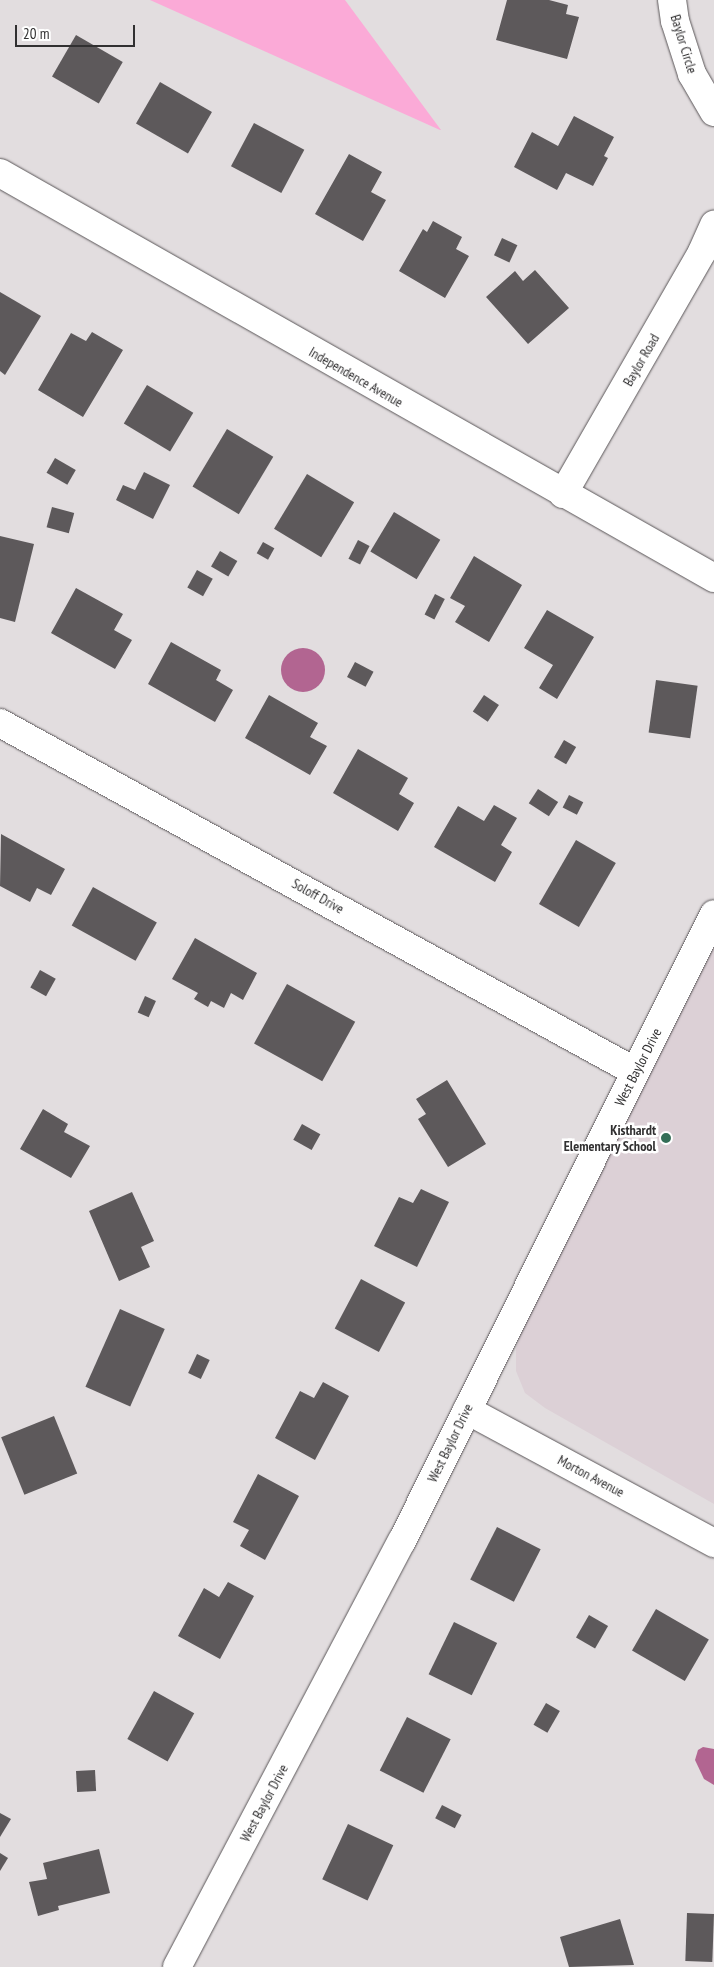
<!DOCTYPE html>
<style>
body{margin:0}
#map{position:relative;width:714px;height:1967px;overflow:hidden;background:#e2dddf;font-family:"PT Sans Narrow",sans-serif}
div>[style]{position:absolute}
.built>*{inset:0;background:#dcd0d6}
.green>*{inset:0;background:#fbaad7}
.water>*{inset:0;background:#b26591}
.round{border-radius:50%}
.building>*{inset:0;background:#5d595b;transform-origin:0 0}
.roads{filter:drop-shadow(0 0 1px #5a5658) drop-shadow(0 0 1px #5a5658)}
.street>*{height:28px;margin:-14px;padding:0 14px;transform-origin:14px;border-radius:14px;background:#fff}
.secondary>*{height:28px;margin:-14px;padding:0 14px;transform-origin:14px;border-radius:14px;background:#fff}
.dots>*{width:14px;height:14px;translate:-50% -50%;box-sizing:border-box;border:2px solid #fff;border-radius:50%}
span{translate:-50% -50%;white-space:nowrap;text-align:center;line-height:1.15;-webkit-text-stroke:5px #fff;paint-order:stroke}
.street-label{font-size:14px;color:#313031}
.poi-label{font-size:14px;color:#313031;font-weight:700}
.right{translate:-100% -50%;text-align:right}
.scale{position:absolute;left:15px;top:25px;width:120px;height:22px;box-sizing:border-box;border:2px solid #313031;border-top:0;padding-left:6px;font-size:15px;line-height:18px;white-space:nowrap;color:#313031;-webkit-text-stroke:4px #fff;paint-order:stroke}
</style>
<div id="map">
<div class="built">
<div style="clip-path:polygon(714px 947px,714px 1504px,545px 1408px,525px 1393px,516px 1371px,516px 1349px,522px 1329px)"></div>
</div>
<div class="green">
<div style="clip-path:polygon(150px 0,345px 0,441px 130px,440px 130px)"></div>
</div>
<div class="water">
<div class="round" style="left:281px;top:648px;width:44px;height:44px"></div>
<div style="clip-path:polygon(703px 1747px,714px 1749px,714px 1785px,704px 1779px,695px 1760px,698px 1750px)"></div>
</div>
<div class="building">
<div style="clip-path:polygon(507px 0,549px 0,568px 5px,566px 14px,579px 17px,567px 59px,496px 40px)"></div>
<div style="left:76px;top:35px;width:54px;height:48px;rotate:30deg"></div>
<div style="left:160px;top:82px;width:60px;height:48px;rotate:30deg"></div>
<div style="clip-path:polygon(574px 116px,614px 137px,604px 156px,608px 158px,593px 186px,566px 173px,557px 190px,514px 167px,532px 132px,558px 146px)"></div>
<div style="left:254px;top:123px;width:57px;height:49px;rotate:28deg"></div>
<div style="clip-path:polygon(349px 154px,382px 172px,371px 192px,386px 200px,363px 241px,315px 214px)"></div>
<div style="clip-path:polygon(433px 221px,462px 237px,456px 249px,469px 256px,445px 298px,399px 271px,423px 229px,427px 232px)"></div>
<div style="left:502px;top:238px;width:17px;height:19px;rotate:25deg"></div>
<div style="clip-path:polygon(535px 270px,569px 308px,528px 344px,486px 297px,515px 271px,523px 281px)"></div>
<div style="clip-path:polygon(0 292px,41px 316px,5px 375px,0 371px)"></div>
<div style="clip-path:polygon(92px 332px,123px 350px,83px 417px,38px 390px,71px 333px,86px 341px)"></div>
<div style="left:147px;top:385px;width:54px;height:45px;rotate:31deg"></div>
<div style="left:227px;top:429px;width:54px;height:67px;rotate:31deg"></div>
<div style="left:55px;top:458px;width:24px;height:17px;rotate:30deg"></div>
<div style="clip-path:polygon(144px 472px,170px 485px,153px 519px,116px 500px,123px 485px,135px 490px)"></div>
<div style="left:307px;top:474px;width:55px;height:64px;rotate:31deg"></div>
<div style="left:52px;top:507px;width:23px;height:21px;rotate:15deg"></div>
<div style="left:394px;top:512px;width:54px;height:46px;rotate:31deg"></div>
<div style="clip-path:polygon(0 536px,34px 544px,15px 622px,0 618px)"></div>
<div style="left:358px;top:540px;width:13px;height:21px;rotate:27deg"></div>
<div style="left:263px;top:542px;width:13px;height:13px;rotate:29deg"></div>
<div style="left:220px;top:551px;width:20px;height:18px;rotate:30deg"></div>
<div style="clip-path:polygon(474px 556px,522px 585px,489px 642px,455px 622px,465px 606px,450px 598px)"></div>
<div style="left:197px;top:570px;width:18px;height:20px;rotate:29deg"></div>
<div style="clip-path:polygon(76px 588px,123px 614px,114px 630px,132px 640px,115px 669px,51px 633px)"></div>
<div style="left:435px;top:594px;width:11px;height:23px;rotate:27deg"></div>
<div style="clip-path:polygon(547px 610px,594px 637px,557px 699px,539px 688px,553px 665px,524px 648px)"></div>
<div style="clip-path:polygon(171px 642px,221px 670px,216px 680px,233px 690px,215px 722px,148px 684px)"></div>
<div style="left:355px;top:662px;width:21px;height:17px;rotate:28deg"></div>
<div style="left:656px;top:680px;width:42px;height:53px;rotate:8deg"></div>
<div style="clip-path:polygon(269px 695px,318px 723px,310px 737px,327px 746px,310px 775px,245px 738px)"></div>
<div style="left:484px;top:695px;width:18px;height:20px;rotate:34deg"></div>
<div style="left:564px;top:740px;width:14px;height:20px;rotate:30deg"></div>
<div style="clip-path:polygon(358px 749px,408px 778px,399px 794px,414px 803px,398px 831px,333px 793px)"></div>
<div style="left:538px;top:789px;width:24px;height:17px;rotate:33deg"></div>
<div style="left:569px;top:795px;width:16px;height:14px;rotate:27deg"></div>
<div style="clip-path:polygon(494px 805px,517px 818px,501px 845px,512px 852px,495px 882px,434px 847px,458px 806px,484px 821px)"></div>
<div style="clip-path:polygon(1px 834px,65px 869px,51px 895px,37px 888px,30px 902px,0 886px)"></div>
<div style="left:576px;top:840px;width:46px;height:74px;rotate:30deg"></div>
<div style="left:93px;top:887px;width:73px;height:44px;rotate:29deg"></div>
<div style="clip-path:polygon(195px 938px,257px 973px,243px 1000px,231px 993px,224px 1008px,211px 1001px,208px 1007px,194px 999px,198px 993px,172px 979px)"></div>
<div style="left:40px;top:970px;width:18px;height:20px;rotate:29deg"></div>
<div style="left:287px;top:984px;width:78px;height:68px;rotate:29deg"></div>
<div style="left:145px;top:996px;width:12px;height:18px;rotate:24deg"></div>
<div style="clip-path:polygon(447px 1080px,486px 1144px,448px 1167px,418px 1119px,426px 1114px,416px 1099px)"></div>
<div style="clip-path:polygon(43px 1109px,68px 1124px,64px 1132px,90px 1146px,71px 1178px,20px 1149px)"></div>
<div style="left:302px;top:1124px;width:21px;height:18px;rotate:29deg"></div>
<div style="clip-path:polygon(421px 1189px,449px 1202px,417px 1267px,374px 1246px,399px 1197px,413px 1203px)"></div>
<div style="clip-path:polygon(132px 1192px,154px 1241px,141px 1247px,150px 1267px,119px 1281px,89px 1211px)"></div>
<div style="left:361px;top:1279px;width:50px;height:56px;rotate:28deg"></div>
<div style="left:120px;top:1309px;width:49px;height:85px;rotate:24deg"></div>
<div style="left:197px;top:1354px;width:14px;height:21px;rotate:25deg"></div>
<div style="clip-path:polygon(323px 1382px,349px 1396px,315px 1460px,275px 1438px,300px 1391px,314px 1398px)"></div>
<div style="left:54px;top:1416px;width:62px;height:57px;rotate:68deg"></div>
<div style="clip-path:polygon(258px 1474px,299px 1496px,265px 1560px,240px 1546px,249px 1530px,233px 1522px)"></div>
<div style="left:497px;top:1527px;width:49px;height:59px;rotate:27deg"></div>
<div style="clip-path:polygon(228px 1582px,254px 1596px,220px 1659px,178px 1636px,204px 1588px,219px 1597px)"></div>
<div style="left:656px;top:1609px;width:61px;height:48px;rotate:30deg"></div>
<div style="left:589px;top:1615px;width:22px;height:26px;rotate:30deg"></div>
<div style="left:454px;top:1622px;width:48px;height:58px;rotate:26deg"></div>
<div style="left:154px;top:1691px;width:46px;height:55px;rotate:29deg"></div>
<div style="left:546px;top:1703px;width:16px;height:25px;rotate:30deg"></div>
<div style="left:407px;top:1717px;width:49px;height:60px;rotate:27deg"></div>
<div style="left:95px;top:1770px;width:21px;height:19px;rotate:87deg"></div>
<div style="left:442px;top:1805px;width:22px;height:15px;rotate:27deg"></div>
<div style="clip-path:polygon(0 1813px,11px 1819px,0 1837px)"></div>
<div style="left:348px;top:1824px;width:50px;height:61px;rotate:25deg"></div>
<div style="clip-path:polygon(99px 1849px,110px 1893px,58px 1906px,59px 1910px,38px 1916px,29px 1882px,47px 1879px,43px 1863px)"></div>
<div style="clip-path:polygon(0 1853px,8px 1858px,0 1871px)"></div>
<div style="left:687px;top:1913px;width:27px;height:48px;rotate:2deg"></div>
<div style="clip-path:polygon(620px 1919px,634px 1965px,569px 1967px,560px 1937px)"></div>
</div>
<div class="roads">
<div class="street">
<div style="left:672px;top:0;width:21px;rotate:82deg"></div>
<div style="left:675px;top:21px;width:56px;rotate:72.2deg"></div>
<div style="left:692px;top:74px;width:44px;rotate:59.9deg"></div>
<div style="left:563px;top:494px;width:279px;rotate:-60.1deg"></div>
<div style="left:702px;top:252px;width:30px;rotate:-66deg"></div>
<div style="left:0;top:723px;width:725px;rotate:28.76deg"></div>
<div style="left:467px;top:1410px;width:281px;rotate:28.3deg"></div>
<div style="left:177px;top:1967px;width:482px;rotate:-62.2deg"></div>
<div style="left:402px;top:1541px;width:700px;rotate:-63.54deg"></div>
</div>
<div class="secondary">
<div style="left:0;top:173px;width:821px;rotate:29.56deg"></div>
</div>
</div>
<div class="dots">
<div style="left:666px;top:1138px;background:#346e57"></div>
</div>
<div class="street-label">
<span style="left:684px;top:44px;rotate:73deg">Baylor Circle</span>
<span style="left:641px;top:360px;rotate:-60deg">Baylor Road</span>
<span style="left:356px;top:377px;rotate:30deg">Independence Avenue</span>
<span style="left:318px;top:896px;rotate:29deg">Soloff Drive</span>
<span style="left:638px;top:1067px;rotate:-63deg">West Baylor Drive</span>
<span style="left:450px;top:1443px;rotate:-64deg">West Baylor Drive</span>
<span style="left:591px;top:1476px;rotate:28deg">Morton Avenue</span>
<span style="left:264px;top:1803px;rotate:-62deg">West Baylor Drive</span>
</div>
<div class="poi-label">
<span class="right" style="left:656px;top:1138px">Kisthardt<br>Elementary School</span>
</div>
<div class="scale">20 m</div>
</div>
